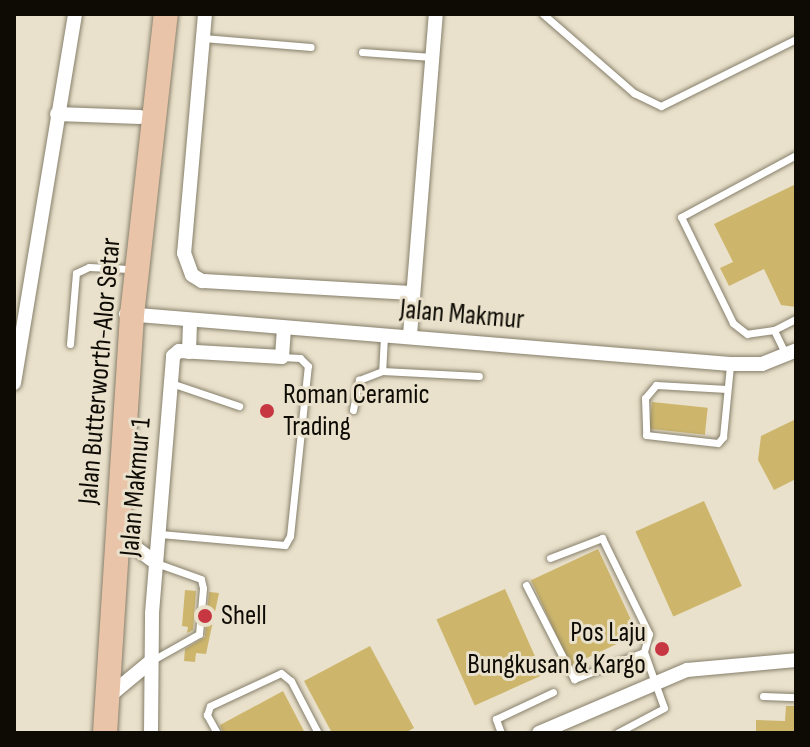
<!DOCTYPE html>
<style>
body{margin:0}
#map{position:relative;width:810px;height:747px;overflow:hidden;background:#e9e1cb;font-family:"Sofia Sans Condensed",sans-serif}
div>[style]{position:absolute}
.building>*{inset:0;background:#cdb66c;transform-origin:0 0}
.roads{filter:drop-shadow(0 0 2px #867f6a) drop-shadow(0 0 2px #867f6a)}
.service>*{height:7px;margin:-3.5px;padding:0 3.5px;transform-origin:3.5px;border-radius:3.5px;background:#fff}
.minor>*{height:14px;margin:-7px;padding:0 7px;transform-origin:7px;border-radius:7px;background:#fff}
.primary>*{height:24px;margin:-12px;padding:0 12px;transform-origin:12px;border-radius:12px;background:#eac4a9}
.dots>*{width:22px;height:22px;translate:-50% -50%;box-sizing:border-box;border:4px solid #e9e1cb;border-radius:50%}
span{translate:-50% -50%;white-space:nowrap;text-align:center;line-height:1.15;-webkit-text-stroke:6px #e9e1cb;paint-order:stroke}
.street-label{font-size:28px;color:#0e0b05}
.poi-label{font-size:28px;color:#0e0b05}
.left{translate:0 -50%;text-align:left}
.right{translate:-100% -50%;text-align:right}
.frame{position:absolute;inset:0;border:16px solid #0e0b05;pointer-events:none}
</style>
<div id="map">
<div class="building">
<div style="clip-path:polygon(796px 184px,796px 307px,781px 305px,764px 269px,729px 286px,720px 268px,733px 262px,714px 224px)"></div>
<div style="left:652px;top:402px;width:56px;height:27px;rotate:6deg"></div>
<div style="clip-path:polygon(796px 419px,796px 479px,774px 490px,758px 460px,761px 436px)"></div>
<div style="left:704px;top:501px;width:93px;height:75px;rotate:66deg"></div>
<div style="left:598px;top:549px;width:94px;height:74px;rotate:65deg"></div>
<div style="left:505px;top:589px;width:94px;height:75px;rotate:66deg"></div>
<div style="clip-path:polygon(185px 590px,196px 591px,193px 630px,187px 633px,188px 627px,182px 626px)"></div>
<div style="clip-path:polygon(209px 592px,219px 593px,206px 654px,196px 653px,195px 662px,184px 661px,185px 649px,205px 637px)"></div>
<div style="clip-path:polygon(370px 646px,414px 728px,405px 733px,332px 733px,304px 681px)"></div>
<div style="clip-path:polygon(283px 691px,305px 733px,223px 733px,220px 725px)"></div>
<div style="clip-path:polygon(786px 706px,796px 706px,796px 733px,756px 733px,756px 720px,785px 721px)"></div>
</div>
<div class="roads">
<div class="service">
<div style="left:543px;top:14px;width:121px;rotate:41deg"></div>
<div style="left:634px;top:93px;width:30px;rotate:26deg"></div>
<div style="left:661px;top:106px;width:151px;rotate:-26.4deg"></div>
<div style="left:203px;top:38px;width:108px;rotate:4.8deg"></div>
<div style="left:362px;top:52px;width:70px;rotate:4.1deg"></div>
<div style="left:774px;top:330px;width:27px;rotate:172deg"></div>
<div style="left:747px;top:334px;width:18px;rotate:-142deg"></div>
<div style="left:733px;top:323px;width:118px;rotate:-116.1deg"></div>
<div style="left:681px;top:217px;width:131px;rotate:-28.3deg"></div>
<div style="left:384px;top:336px;width:35px;rotate:93deg"></div>
<div style="left:382px;top:371px;width:97px;rotate:3deg"></div>
<div style="left:70px;top:344px;width:71px;rotate:-85.2deg"></div>
<div style="left:76px;top:273px;width:14px;rotate:-25deg"></div>
<div style="left:89px;top:267px;width:35px;rotate:3deg"></div>
<div style="left:786px;top:355px;width:28px;rotate:-116deg"></div>
<div style="left:774px;top:330px;width:25px;rotate:-27deg"></div>
<div style="left:171px;top:383px;width:72px;rotate:18.7deg"></div>
<div style="left:727px;top:389px;width:71px;rotate:-176.8deg"></div>
<div style="left:656px;top:385px;width:17px;rotate:130deg"></div>
<div style="left:645px;top:398px;width:37px;rotate:88deg"></div>
<div style="left:646px;top:435px;width:72px;rotate:6.3deg"></div>
<div style="left:718px;top:443px;width:8px;rotate:-50deg"></div>
<div style="left:723px;top:437px;width:72px;rotate:-84.4deg"></div>
<div style="left:353px;top:410px;width:31px;rotate:-79deg"></div>
<div style="left:359px;top:380px;width:25px;rotate:-21deg"></div>
<div style="left:160px;top:534px;width:125px;rotate:5deg"></div>
<div style="left:285px;top:545px;width:10px;rotate:-61deg"></div>
<div style="left:290px;top:536px;width:171px;rotate:-84deg"></div>
<div style="left:308px;top:366px;width:11px;rotate:-135deg"></div>
<div style="left:300px;top:358px;width:18px;rotate:-177deg"></div>
<div style="left:550px;top:558px;width:56px;rotate:-21deg"></div>
<div style="left:602px;top:538px;width:107px;rotate:63.9deg"></div>
<div style="left:649px;top:634px;width:19px;rotate:106deg"></div>
<div style="left:644px;top:652px;width:59px;rotate:70.3deg"></div>
<div style="left:664px;top:708px;width:53px;rotate:152deg"></div>
<div style="left:526px;top:585px;width:106px;rotate:62.9deg"></div>
<div style="left:574px;top:679px;width:75px;rotate:-21.1deg"></div>
<div style="left:151px;top:661px;width:55px;rotate:-29.4deg"></div>
<div style="left:199px;top:634px;width:46px;rotate:-85deg"></div>
<div style="left:203px;top:588px;width:9px;rotate:-103deg"></div>
<div style="left:201px;top:579px;width:48px;rotate:-160.4deg"></div>
<div style="left:763px;top:696px;width:33px;rotate:2deg"></div>
<div style="left:217px;top:733px;width:21px;rotate:-119deg"></div>
<div style="left:207px;top:715px;width:9px;rotate:-72deg"></div>
<div style="left:210px;top:706px;width:78px;rotate:-24.9deg"></div>
<div style="left:281px;top:673px;width:13px;rotate:39deg"></div>
<div style="left:291px;top:681px;width:59px;rotate:62.6deg"></div>
<div style="left:501px;top:733px;width:15px;rotate:-110deg"></div>
<div style="left:496px;top:719px;width:63px;rotate:-25.3deg"></div>
</div>
<div class="minor">
<div style="left:205px;top:14px;width:240px;rotate:95deg"></div>
<div style="left:184px;top:253px;width:23px;rotate:70deg"></div>
<div style="left:192px;top:275px;width:12px;rotate:31deg"></div>
<div style="left:202px;top:281px;width:211px;rotate:3.3deg"></div>
<div style="left:57px;top:114px;width:83px;rotate:2.1deg"></div>
<div style="left:126px;top:314px;width:606px;rotate:4.73deg"></div>
<div style="left:730px;top:364px;width:32px"></div>
<div style="left:762px;top:364px;width:37px;rotate:-22deg"></div>
<div style="left:410px;top:335px;width:322px;rotate:-85.4deg"></div>
<div style="left:189px;top:352px;width:30px;rotate:-88deg"></div>
<div style="left:14px;top:383px;width:374px;rotate:-80.6deg"></div>
<div style="left:117px;top:534px;width:49px;rotate:36.6deg"></div>
<div style="left:108px;top:697px;width:55px;rotate:-39.8deg"></div>
<div style="left:151px;top:733px;width:120px;rotate:-89.5deg"></div>
<div style="left:152px;top:613px;width:258px;rotate:-85.3deg"></div>
<div style="left:173px;top:356px;width:8px;rotate:-40deg"></div>
<div style="left:179px;top:351px;width:103px;rotate:3.3deg"></div>
<div style="left:282px;top:357px;width:29px;rotate:-86deg"></div>
<div style="left:539px;top:733px;width:161px;rotate:-23.1deg"></div>
<div style="left:687px;top:670px;width:109px;rotate:-5.2deg"></div>
</div>
<div class="primary">
<div style="left:105px;top:733px;width:419px;rotate:-86.3deg"></div>
<div style="left:132px;top:315px;width:303px;rotate:-83.6deg"></div>
</div>
</div>
<div class="dots">
<div style="left:267px;top:411px;background:#c73742"></div>
<div style="left:205px;top:616px;background:#c73742"></div>
<div style="left:662px;top:649px;background:#c73742"></div>
</div>
<div class="street-label">
<span style="left:462px;top:315px;rotate:5deg">Jalan Makmur</span>
<span style="left:100px;top:371px;rotate:-85deg">Jalan Butterworth-Alor Setar</span>
<span style="left:136px;top:487px;rotate:-85deg">Jalan Makmur 1</span>
</div>
<div class="poi-label">
<span class="left" style="left:283px;top:411px">Roman Ceramic<br>Trading</span>
<span class="left" style="left:221px;top:616px">Shell</span>
<span class="right" style="left:646px;top:649px">Pos Laju<br>Bungkusan &amp; Kargo</span>
</div>
<div class="frame"></div>
</div>
